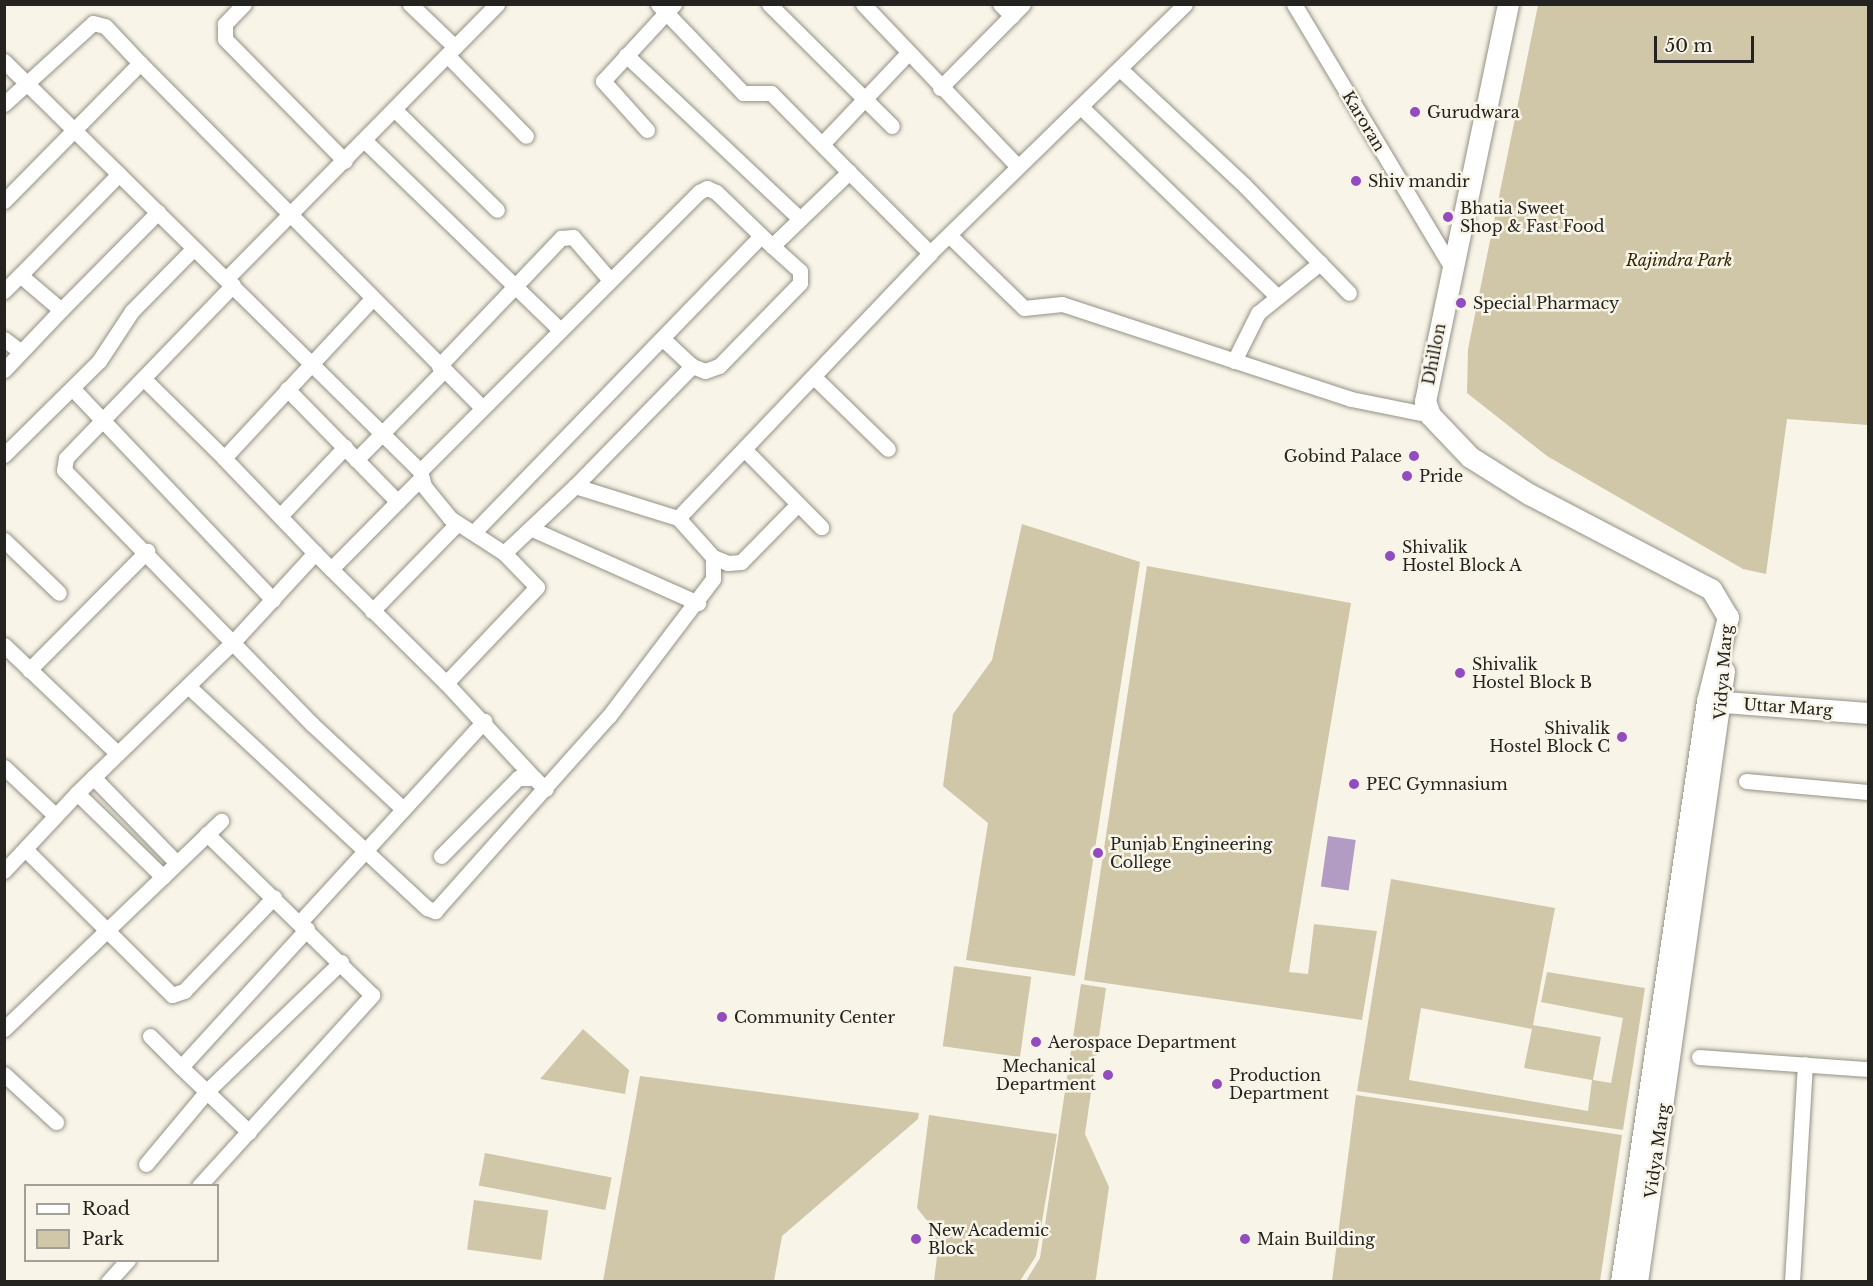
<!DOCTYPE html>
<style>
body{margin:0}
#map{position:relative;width:1873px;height:1286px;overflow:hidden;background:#f8f4e8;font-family:"Libre Baskerville",serif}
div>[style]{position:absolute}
.green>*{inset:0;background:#d0c7a8;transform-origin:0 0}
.water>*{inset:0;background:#b29cc3;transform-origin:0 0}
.roads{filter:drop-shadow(0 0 2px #949185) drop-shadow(0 0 2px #949185)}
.street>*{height:15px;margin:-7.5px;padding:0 7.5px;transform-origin:7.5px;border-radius:7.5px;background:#fff}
.secondary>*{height:21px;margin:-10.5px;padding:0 10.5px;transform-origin:10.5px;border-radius:10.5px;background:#fff}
.dots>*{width:16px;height:16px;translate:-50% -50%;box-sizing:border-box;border:3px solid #f8f4e8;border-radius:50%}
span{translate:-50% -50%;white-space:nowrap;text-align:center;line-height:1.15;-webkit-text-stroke:5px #f8f4e8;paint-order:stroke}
.poi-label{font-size:16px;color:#24231f}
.left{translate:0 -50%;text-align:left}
.right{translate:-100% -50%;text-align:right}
.street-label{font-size:16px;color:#24231f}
.park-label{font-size:16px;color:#332a05;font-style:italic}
.frame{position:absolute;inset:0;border:6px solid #24231f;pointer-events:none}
.legend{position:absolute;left:24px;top:1184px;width:195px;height:78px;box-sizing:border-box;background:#f8f4e8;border:2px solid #a3a098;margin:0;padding:8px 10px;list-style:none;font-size:18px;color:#24231f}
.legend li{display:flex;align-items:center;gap:12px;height:30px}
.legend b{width:30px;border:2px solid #a3a098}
.scale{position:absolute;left:1654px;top:36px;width:100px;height:27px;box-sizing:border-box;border:3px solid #24231f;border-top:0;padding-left:8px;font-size:18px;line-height:21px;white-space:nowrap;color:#24231f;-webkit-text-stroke:4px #f8f4e8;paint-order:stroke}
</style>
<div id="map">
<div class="green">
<div style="clip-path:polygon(1538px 5px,1868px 5px,1868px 425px,1787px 419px,1766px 574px,1743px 569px,1547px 456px,1467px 393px,1468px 349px)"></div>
<div style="clip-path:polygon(1022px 524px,1140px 562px,1075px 976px,966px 960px,988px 823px,943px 786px,953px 714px,992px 660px)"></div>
<div style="clip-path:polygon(1147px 566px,1351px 603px,1289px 972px,1308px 974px,1314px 924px,1377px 931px,1362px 1020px,1084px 980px)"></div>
<div style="clip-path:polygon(evenodd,1391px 879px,1555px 908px,1533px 1025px,1601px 1037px,1593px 1080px,1611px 1083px,1623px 1018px,1541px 1002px,1547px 972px,1645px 988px,1623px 1130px,1357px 1091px,1391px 879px,1421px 1008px,1532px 1029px,1524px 1068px,1592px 1080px,1588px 1111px,1409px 1080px,1421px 1008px)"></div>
<div style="left:954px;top:966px;width:78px;height:81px;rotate:8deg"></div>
<div style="clip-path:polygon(1081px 984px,1106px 988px,1085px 1134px,1109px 1187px,1096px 1278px,1095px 1282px,1026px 1281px,1040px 1258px)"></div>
<div style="clip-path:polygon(583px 1029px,629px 1070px,625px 1094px,540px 1079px)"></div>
<div style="clip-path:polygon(640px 1076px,919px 1113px,918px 1119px,782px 1236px,774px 1281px,603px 1281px)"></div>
<div style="clip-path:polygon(1356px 1095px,1622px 1135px,1600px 1281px,1332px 1281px)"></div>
<div style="clip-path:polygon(929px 1115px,1057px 1134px,1036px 1256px,1020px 1281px,934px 1281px,938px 1248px,929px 1246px,932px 1227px,917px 1208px)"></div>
<div style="left:485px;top:1153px;width:129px;height:33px;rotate:11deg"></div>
<div style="left:474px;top:1200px;width:75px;height:50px;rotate:8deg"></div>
</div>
<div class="water">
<div style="left:1328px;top:836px;width:28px;height:51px;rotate:8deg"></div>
</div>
<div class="roads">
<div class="street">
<div style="left:244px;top:4px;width:28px;rotate:134deg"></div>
<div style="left:225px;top:24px;width:15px;rotate:90deg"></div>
<div style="left:225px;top:39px;width:171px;rotate:45.5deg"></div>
<div style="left:410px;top:4px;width:62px;rotate:43.7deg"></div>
<div style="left:658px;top:4px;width:123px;rotate:46.3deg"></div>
<div style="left:743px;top:93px;width:28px"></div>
<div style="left:771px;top:93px;width:111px;rotate:45.4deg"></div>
<div style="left:769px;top:4px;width:173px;rotate:44.8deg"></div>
<div style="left:863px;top:4px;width:225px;rotate:46.4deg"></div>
<div style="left:1000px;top:4px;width:17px;rotate:45deg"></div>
<div style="left:1294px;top:4px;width:308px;rotate:59.1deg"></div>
<div style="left:447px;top:55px;width:113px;rotate:45.7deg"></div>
<div style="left:626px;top:55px;width:239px;rotate:43.3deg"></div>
<div style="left:4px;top:61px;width:584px;rotate:44.58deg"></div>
<div style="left:420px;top:471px;width:395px;rotate:-45deg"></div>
<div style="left:699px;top:192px;width:9px;rotate:-27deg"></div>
<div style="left:707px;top:188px;width:10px;rotate:24deg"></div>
<div style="left:716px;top:192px;width:78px;rotate:44deg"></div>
<div style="left:772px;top:246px;width:107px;rotate:-43.9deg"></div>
<div style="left:849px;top:172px;width:115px;rotate:45deg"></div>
<div style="left:930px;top:253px;width:356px;rotate:-44.3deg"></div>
<div style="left:1120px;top:69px;width:171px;rotate:43.1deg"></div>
<div style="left:1245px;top:186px;width:149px;rotate:45.8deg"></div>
<div style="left:940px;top:88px;width:118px;rotate:-45.3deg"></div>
<div style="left:4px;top:104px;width:120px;rotate:-42.3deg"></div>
<div style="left:93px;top:23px;width:12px;rotate:14deg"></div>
<div style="left:105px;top:26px;width:51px;rotate:46.6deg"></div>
<div style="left:1081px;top:107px;width:272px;rotate:44deg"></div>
<div style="left:394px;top:109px;width:144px;rotate:44.4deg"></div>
<div style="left:647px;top:130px;width:66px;rotate:-131.9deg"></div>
<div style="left:603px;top:81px;width:105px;rotate:-47.3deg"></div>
<div style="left:364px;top:140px;width:273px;rotate:44.1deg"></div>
<div style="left:822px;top:144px;width:124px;rotate:-46.6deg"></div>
<div style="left:119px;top:174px;width:141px;rotate:134.4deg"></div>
<div style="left:20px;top:275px;width:54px;rotate:40.5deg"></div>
<div style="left:61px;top:310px;width:138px;rotate:-45.3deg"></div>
<div style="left:4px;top:201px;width:194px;rotate:-45.4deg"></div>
<div style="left:140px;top:63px;width:486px;rotate:45.2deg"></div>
<div style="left:950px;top:236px;width:103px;rotate:44.2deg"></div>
<div style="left:1024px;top:308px;width:38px;rotate:-6deg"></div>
<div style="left:1062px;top:304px;width:304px;rotate:18.2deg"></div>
<div style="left:1351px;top:399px;width:81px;rotate:11.4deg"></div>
<div style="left:227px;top:278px;width:385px;rotate:-45.4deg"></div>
<div style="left:233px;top:285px;width:240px;rotate:134deg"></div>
<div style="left:66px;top:458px;width:12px;rotate:99deg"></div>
<div style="left:64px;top:470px;width:356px;rotate:45.7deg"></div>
<div style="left:313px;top:725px;width:123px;rotate:43deg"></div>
<div style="left:4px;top:291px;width:23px;rotate:-45deg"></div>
<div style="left:4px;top:339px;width:21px;rotate:37deg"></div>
<div style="left:663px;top:339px;width:40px;rotate:43deg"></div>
<div style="left:692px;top:366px;width:14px;rotate:21deg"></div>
<div style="left:705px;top:371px;width:15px;rotate:-20deg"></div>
<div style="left:719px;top:366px;width:116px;rotate:-45.7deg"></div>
<div style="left:800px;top:283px;width:12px;rotate:-90deg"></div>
<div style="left:800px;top:271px;width:38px;rotate:-138deg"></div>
<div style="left:1234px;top:361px;width:54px;rotate:-63.4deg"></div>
<div style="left:1258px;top:313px;width:80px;rotate:-38.9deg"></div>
<div style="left:439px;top:366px;width:177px;rotate:-46.4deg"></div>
<div style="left:561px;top:238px;width:12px;rotate:-5deg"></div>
<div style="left:573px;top:237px;width:57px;rotate:49.3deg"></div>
<div style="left:4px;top:370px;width:83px;rotate:-46.5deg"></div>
<div style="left:814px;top:377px;width:103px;rotate:44.2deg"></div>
<div style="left:144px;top:379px;width:112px;rotate:44.6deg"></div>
<div style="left:72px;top:388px;width:292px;rotate:46.5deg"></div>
<div style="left:287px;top:389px;width:158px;rotate:45.5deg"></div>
<div style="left:744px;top:449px;width:110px;rotate:45.4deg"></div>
<div style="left:4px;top:455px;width:134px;rotate:-44.7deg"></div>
<div style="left:99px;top:361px;width:60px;rotate:-56.6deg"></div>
<div style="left:132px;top:311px;width:88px;rotate:-45.5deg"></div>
<div style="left:356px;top:460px;width:126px;rotate:-45.6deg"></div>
<div style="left:575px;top:486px;width:168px;rotate:-45.7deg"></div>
<div style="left:280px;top:516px;width:95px;rotate:-46.7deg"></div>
<div style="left:532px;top:529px;width:182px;rotate:24deg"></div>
<div style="left:474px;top:532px;width:412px;rotate:-45.9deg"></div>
<div style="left:4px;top:540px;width:76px;rotate:43.9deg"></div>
<div style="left:315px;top:553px;width:132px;rotate:-133.8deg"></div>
<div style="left:224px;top:458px;width:216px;rotate:-47.1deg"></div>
<div style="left:504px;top:553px;width:98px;rotate:-43.3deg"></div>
<div style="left:575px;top:486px;width:108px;rotate:17.3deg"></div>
<div style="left:678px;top:518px;width:366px;rotate:-46.4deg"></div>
<div style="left:713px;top:557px;width:16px;rotate:22deg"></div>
<div style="left:728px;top:563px;width:13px;rotate:-4deg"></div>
<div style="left:741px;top:562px;width:81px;rotate:-45.5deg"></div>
<div style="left:331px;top:569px;width:128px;rotate:-45.3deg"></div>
<div style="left:372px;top:611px;width:122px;rotate:-45.7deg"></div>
<div style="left:4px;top:645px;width:156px;rotate:43.7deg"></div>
<div style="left:29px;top:670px;width:168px;rotate:-45.2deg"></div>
<div style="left:446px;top:683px;width:129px;rotate:47.2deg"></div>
<div style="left:188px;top:686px;width:326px;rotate:42.9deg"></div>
<div style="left:427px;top:908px;width:9px;rotate:21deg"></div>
<div style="left:435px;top:911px;width:261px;rotate:-48.3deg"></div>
<div style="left:609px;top:716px;width:172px;rotate:-52.8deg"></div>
<div style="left:713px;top:579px;width:22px;rotate:-90deg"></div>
<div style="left:713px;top:557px;width:52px;rotate:-131.9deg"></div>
<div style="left:4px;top:767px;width:71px;rotate:43.3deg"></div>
<div style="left:93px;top:777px;width:120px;rotate:45.7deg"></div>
<div style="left:1746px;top:781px;width:122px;rotate:5.2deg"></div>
<div style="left:77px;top:793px;width:120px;rotate:44.3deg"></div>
<div style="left:25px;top:849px;width:207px;rotate:44.8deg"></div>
<div style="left:172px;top:995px;width:13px;rotate:-18deg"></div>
<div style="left:184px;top:991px;width:130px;rotate:-46.2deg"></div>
<div style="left:441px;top:856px;width:110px;rotate:-45.4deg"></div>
<div style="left:518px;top:778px;width:16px"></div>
<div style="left:534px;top:778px;width:16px;rotate:43deg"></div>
<div style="left:4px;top:871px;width:107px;rotate:-46.9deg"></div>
<div style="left:77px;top:793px;width:219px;rotate:-44.1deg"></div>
<div style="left:234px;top:641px;width:120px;rotate:-47.4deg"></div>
<div style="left:315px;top:553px;width:185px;rotate:44.8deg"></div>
<div style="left:446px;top:683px;width:132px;rotate:-46.5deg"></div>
<div style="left:537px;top:587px;width:47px;rotate:-134.1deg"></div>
<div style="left:504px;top:553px;width:64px;rotate:-147.1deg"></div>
<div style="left:450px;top:518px;width:41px;rotate:-129.1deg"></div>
<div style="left:424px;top:486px;width:16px;rotate:-105deg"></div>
<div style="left:300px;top:922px;width:273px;rotate:-47.5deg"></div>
<div style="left:4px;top:1029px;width:301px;rotate:-43.8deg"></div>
<div style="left:150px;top:1036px;width:44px;rotate:45deg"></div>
<div style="left:1699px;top:1057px;width:169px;rotate:4.1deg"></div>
<div style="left:4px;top:1074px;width:71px;rotate:42.7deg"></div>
<div style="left:249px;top:1132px;width:94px;rotate:-136.3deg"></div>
<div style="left:181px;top:1067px;width:187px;rotate:-47.6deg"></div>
<div style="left:146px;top:1164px;width:95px;rotate:-50.1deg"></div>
<div style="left:207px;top:1091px;width:186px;rotate:-43.9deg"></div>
<div style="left:199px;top:1186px;width:258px;rotate:-47.8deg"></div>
<div style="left:372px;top:995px;width:231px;rotate:-135.7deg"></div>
<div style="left:108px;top:1282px;width:30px;rotate:-48deg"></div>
<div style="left:1792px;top:1282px;width:218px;rotate:-86.6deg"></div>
</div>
<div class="secondary">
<div style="left:1508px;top:4px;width:406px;rotate:101.8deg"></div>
<div style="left:1425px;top:401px;width:15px;rotate:70deg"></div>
<div style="left:1430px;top:415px;width:58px;rotate:46.4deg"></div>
<div style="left:1470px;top:457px;width:70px;rotate:32.1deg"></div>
<div style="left:1529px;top:494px;width:205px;rotate:27.6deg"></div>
<div style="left:1711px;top:589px;width:33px;rotate:59deg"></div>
<div style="left:1711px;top:701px;width:157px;rotate:4.4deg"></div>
<div style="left:1621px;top:1282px;width:587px;rotate:-81.58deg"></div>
<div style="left:1707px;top:701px;width:87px;rotate:-76deg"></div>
<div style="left:1637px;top:1282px;width:617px;rotate:-81.9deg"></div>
</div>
</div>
<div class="dots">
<div style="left:1415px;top:112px;background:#924cbf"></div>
<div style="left:1356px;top:181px;background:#924cbf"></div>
<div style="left:1448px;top:217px;background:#924cbf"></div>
<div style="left:1461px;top:303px;background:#924cbf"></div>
<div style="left:1414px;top:456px;background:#924cbf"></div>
<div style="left:1407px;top:476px;background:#924cbf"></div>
<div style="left:1390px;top:556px;background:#924cbf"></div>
<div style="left:1460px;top:673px;background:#924cbf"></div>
<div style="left:1622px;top:737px;background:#924cbf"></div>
<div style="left:1354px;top:784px;background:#924cbf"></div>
<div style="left:1098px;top:853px;background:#924cbf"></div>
<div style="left:722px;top:1017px;background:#924cbf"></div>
<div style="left:1036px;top:1042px;background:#924cbf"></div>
<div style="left:1108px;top:1075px;background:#924cbf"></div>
<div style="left:1217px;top:1084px;background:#924cbf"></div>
<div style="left:916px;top:1239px;background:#924cbf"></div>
<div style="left:1245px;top:1239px;background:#924cbf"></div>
</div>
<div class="poi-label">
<span class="left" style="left:1427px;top:112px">Gurudwara</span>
<span class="left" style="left:1368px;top:181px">Shiv mandir</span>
<span class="left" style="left:1460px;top:217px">Bhatia Sweet<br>Shop &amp; Fast Food</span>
<span class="left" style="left:1473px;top:303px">Special Pharmacy</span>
<span class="right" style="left:1402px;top:456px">Gobind Palace</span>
<span class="left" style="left:1419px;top:476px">Pride</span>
<span class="left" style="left:1402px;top:556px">Shivalik<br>Hostel Block A</span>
<span class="left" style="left:1472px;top:673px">Shivalik<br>Hostel Block B</span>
<span class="right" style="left:1610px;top:737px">Shivalik<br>Hostel Block C</span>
<span class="left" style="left:1366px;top:784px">PEC Gymnasium</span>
<span class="left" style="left:1110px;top:853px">Punjab Engineering<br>College</span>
<span class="left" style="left:734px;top:1017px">Community Center</span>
<span class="left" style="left:1048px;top:1042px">Aerospace Department</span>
<span class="right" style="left:1096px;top:1075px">Mechanical<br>Department</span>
<span class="left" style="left:1229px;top:1084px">Production<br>Department</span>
<span class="left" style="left:928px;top:1239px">New Academic<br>Block</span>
<span class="left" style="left:1257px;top:1239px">Main Building</span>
</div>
<div class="street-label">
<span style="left:1364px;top:121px;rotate:59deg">Karoran</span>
<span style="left:1434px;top:354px;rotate:-79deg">Dhillon</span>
<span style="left:1723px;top:672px;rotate:-86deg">Vidya Marg</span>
<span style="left:1788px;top:707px;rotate:4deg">Uttar Marg</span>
<span style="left:1657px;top:1151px;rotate:-82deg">Vidya Marg</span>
</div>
<div class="park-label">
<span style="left:1679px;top:260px">Rajindra Park</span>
</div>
<div class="frame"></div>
<ul class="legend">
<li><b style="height:8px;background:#fff"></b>Road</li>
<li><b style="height:16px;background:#d0c7a8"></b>Park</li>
</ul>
<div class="scale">50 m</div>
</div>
